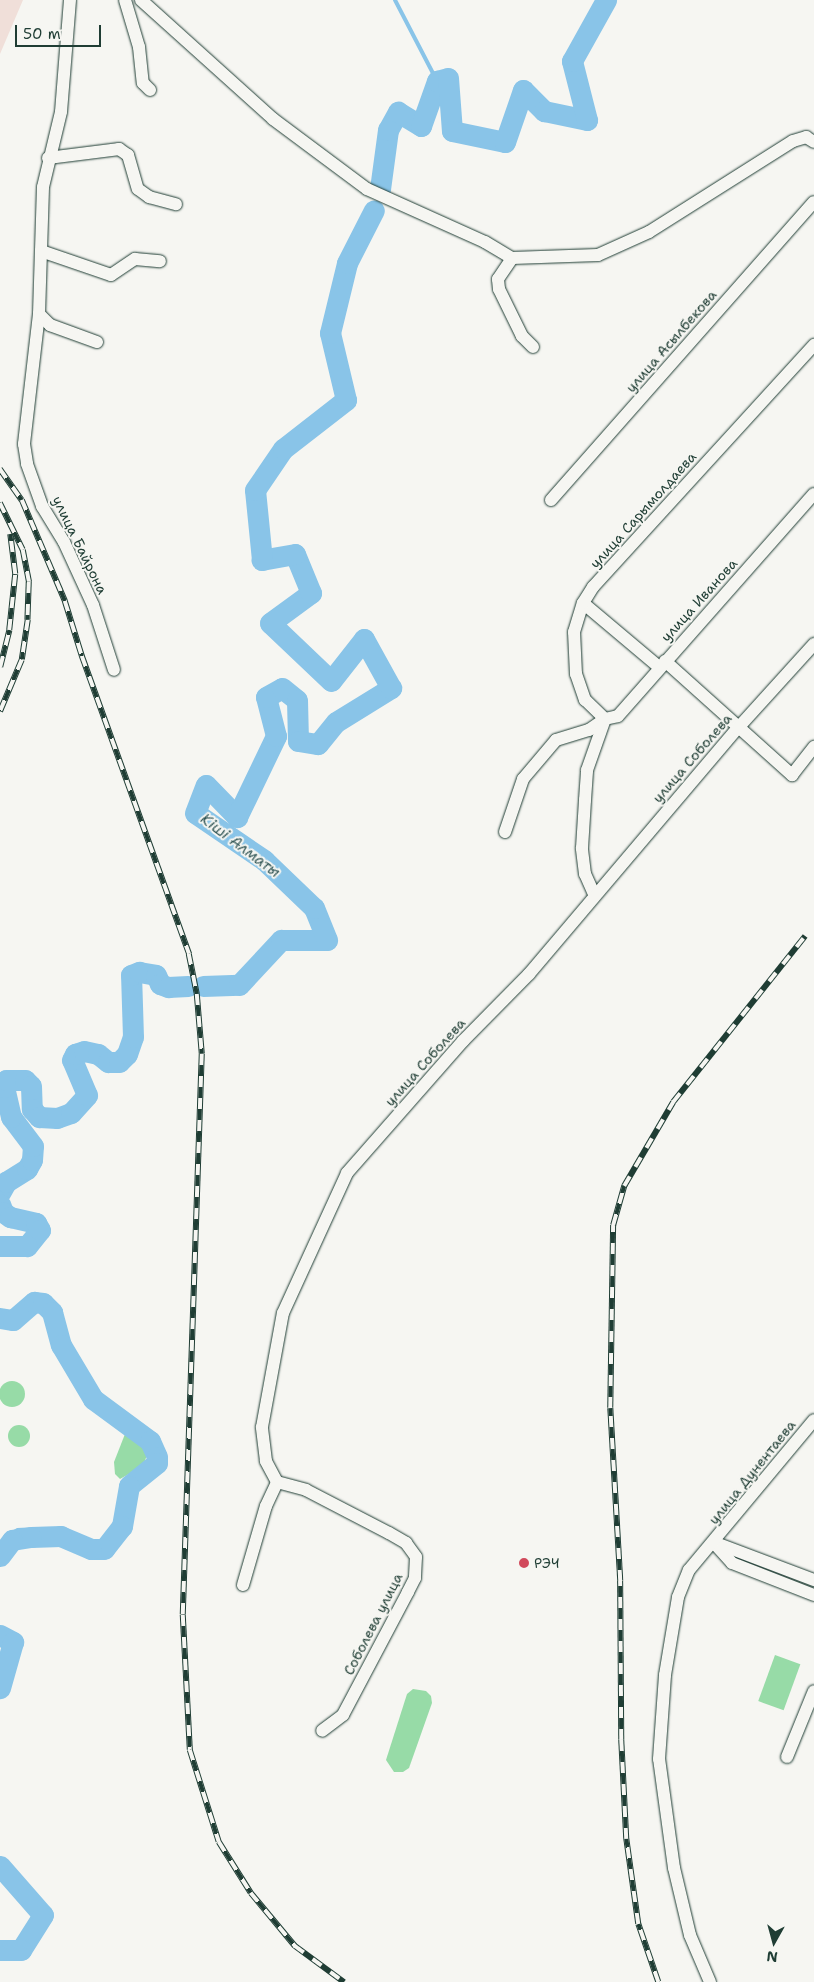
<!DOCTYPE html>
<meta charset="utf-8">
<style>
body{margin:0}
#map{position:relative;width:814px;height:1982px;overflow:hidden;background:#f6f6f2;font-family:"Shantell Sans",sans-serif}
div>[style]{position:absolute}
.built>*{inset:0;background:#f0dfd9}
.green>*{inset:0;background:#97dba7;transform-origin:0 0}
.round{border-radius:50%}
.water>*{inset:0;background:#89c4e8}
.stream>*{height:4px;margin:-2px;padding:0 2px;transform-origin:2px;border-radius:2px;background:#89c4e8}
.river>*{height:21px;margin:-10.5px;padding:0 10.5px;transform-origin:10.5px;border-radius:10.5px;background:#89c4e8}
.roads{filter:drop-shadow(0 0 1px #1f3d34) drop-shadow(0 0 1px #1f3d34)}
.minor>*{height:12px;margin:-6px;padding:0 6px;transform-origin:6px;border-radius:6px;background:#f6f6f2}
.rail>*{height:5.5px;margin-top:-2.75px;transform-origin:0;background:repeating-linear-gradient(90deg,#f6f6f2 0 11px,#1f3d34 0 22px);box-sizing:border-box;border-block:1px solid #1f3d34}
.dots>*{width:14px;height:14px;translate:-50% -50%;box-sizing:border-box;border:2px solid #f6f6f2;border-radius:50%}
span{translate:-50% -50%;white-space:nowrap;text-align:center;line-height:1.15;-webkit-text-stroke:4px #f6f6f2;paint-order:stroke}
.street-label{font-size:14px;color:#1f3d34}
.poi-label{font-size:14px;color:#1f3d34}
.left{translate:0 -50%;text-align:left}
.water-label{font-size:15px;color:#345858;font-style:italic}
.north{position:absolute;left:749px;top:1917px;width:50px;height:50px;-webkit-text-stroke:4px #f6f6f2;paint-order:stroke;rotate:187deg;font-size:14px;font-weight:700;line-height:20px;text-align:center;color:#1f3d34}
.north::after{content:'';display:block;margin:auto;width:18px;height:22px;background:#1f3d34;clip-path:polygon(50% 0,100% 100%,50% 72%,0 100%)}
.scale{position:absolute;left:15px;top:25px;width:86px;height:22px;box-sizing:border-box;border:2px solid #1f3d34;border-top:0;padding-left:6px;font-size:15px;line-height:18px;white-space:nowrap;color:#1f3d34;-webkit-text-stroke:4px #f6f6f2;paint-order:stroke}
</style>
<div id="map">
<div class="built">
<div style="clip-path:polygon(0 0,23px 0,0 54px)"></div>
</div>
<div class="green">
<div class="round" style="left:-1px;top:1381px;width:26px;height:26px"></div>
<div class="round" style="left:8px;top:1425px;width:22px;height:22px"></div>
<div style="clip-path:polygon(134px 1433px,144px 1440px,147px 1455px,143px 1466px,120px 1479px,115px 1474px,114px 1462px,125px 1434px)"></div>
<div style="left:775px;top:1655px;width:27px;height:49px;rotate:20deg"></div>
<div style="clip-path:polygon(413px 1689px,426px 1691px,431px 1696px,432px 1703px,409px 1768px,403px 1772px,394px 1772px,386px 1760px,407px 1694px)"></div>
</div>
<div class="water">
<div style="clip-path:polygon(38px 1527px,58px 1530px,56px 1540px,20px 1545px,0 1566px,0 1542px,4px 1536px,17px 1528px)"></div>
<div style="clip-path:polygon(0 1629px,15px 1637px,17px 1648px,13px 1660px,0 1675px,0 1663px,7px 1655px,5px 1644px,0 1642px)"></div>
</div>
<div class="stream">
<div style="left:395px;top:0;width:91px;rotate:62.6deg"></div>
</div>
<div class="river">
<div style="left:380px;top:189px;width:60px;rotate:-82.3deg"></div>
<div style="left:388px;top:130px;width:21px;rotate:-61deg"></div>
<div style="left:398px;top:112px;width:27px;rotate:31deg"></div>
<div style="left:421px;top:126px;width:48px;rotate:-70.4deg"></div>
<div style="left:437px;top:81px;width:11px;rotate:-15deg"></div>
<div style="left:448px;top:78px;width:53px;rotate:85.7deg"></div>
<div style="left:452px;top:131px;width:54px;rotate:11.7deg"></div>
<div style="left:505px;top:142px;width:55px;rotate:-70.9deg"></div>
<div style="left:523px;top:90px;width:30px;rotate:45deg"></div>
<div style="left:544px;top:111px;width:44px;rotate:11.8deg"></div>
<div style="left:587px;top:120px;width:61px;rotate:-104.3deg"></div>
<div style="left:572px;top:61px;width:70px;rotate:-60.9deg"></div>
<div style="left:203px;top:986px;width:36px;rotate:-2deg"></div>
<div style="left:239px;top:985px;width:62px;rotate:-47deg"></div>
<div style="left:281px;top:940px;width:46px"></div>
<div style="left:327px;top:940px;width:35px;rotate:-112deg"></div>
<div style="left:314px;top:908px;width:69px;rotate:-136.2deg"></div>
<div style="left:264px;top:860px;width:83px;rotate:-145.7deg"></div>
<div style="left:195px;top:813px;width:30px;rotate:-69deg"></div>
<div style="left:206px;top:785px;width:45px;rotate:45.9deg"></div>
<div style="left:237px;top:817px;width:90px;rotate:-64.3deg"></div>
<div style="left:276px;top:736px;width:40px;rotate:-104.4deg"></div>
<div style="left:266px;top:697px;width:18px;rotate:-29deg"></div>
<div style="left:282px;top:688px;width:19px;rotate:39deg"></div>
<div style="left:297px;top:700px;width:41px;rotate:88.6deg"></div>
<div style="left:298px;top:741px;width:20px;rotate:9deg"></div>
<div style="left:318px;top:744px;width:28px;rotate:-51deg"></div>
<div style="left:336px;top:722px;width:65px;rotate:-31.7deg"></div>
<div style="left:391px;top:688px;width:56px;rotate:-118.9deg"></div>
<div style="left:364px;top:639px;width:53px;rotate:128.2deg"></div>
<div style="left:331px;top:681px;width:84px;rotate:-136.4deg"></div>
<div style="left:270px;top:623px;width:51px;rotate:-36.2deg"></div>
<div style="left:311px;top:593px;width:42px;rotate:-112.3deg"></div>
<div style="left:295px;top:554px;width:34px;rotate:170deg"></div>
<div style="left:262px;top:560px;width:70px;rotate:-95.7deg"></div>
<div style="left:255px;top:490px;width:50px;rotate:-55.7deg"></div>
<div style="left:283px;top:449px;width:80px;rotate:-37.9deg"></div>
<div style="left:346px;top:400px;width:69px;rotate:-103.4deg"></div>
<div style="left:330px;top:333px;width:72px;rotate:-76.3deg"></div>
<div style="left:347px;top:263px;width:59px;rotate:-63deg"></div>
<div style="left:0;top:1193px;width:13px;rotate:-61deg"></div>
<div style="left:6px;top:1182px;width:25px;rotate:-32deg"></div>
<div style="left:27px;top:1169px;width:10px;rotate:-61deg"></div>
<div style="left:32px;top:1160px;width:14px;rotate:-86deg"></div>
<div style="left:33px;top:1146px;width:36px;rotate:-127deg"></div>
<div style="left:11px;top:1117px;width:31px;rotate:-103deg"></div>
<div style="left:4px;top:1087px;width:7px;rotate:-74deg"></div>
<div style="left:6px;top:1080px;width:19px"></div>
<div style="left:25px;top:1080px;width:8px;rotate:45deg"></div>
<div style="left:31px;top:1086px;width:23px;rotate:88deg"></div>
<div style="left:32px;top:1109px;width:11px;rotate:49deg"></div>
<div style="left:39px;top:1117px;width:18px;rotate:3deg"></div>
<div style="left:57px;top:1118px;width:15px;rotate:-20deg"></div>
<div style="left:71px;top:1113px;width:24px;rotate:-48deg"></div>
<div style="left:87px;top:1095px;width:38px;rotate:-113deg"></div>
<div style="left:72px;top:1060px;width:7px;rotate:-63deg"></div>
<div style="left:75px;top:1054px;width:9px;rotate:-18deg"></div>
<div style="left:84px;top:1051px;width:14px;rotate:12deg"></div>
<div style="left:98px;top:1054px;width:13px;rotate:39deg"></div>
<div style="left:108px;top:1062px;width:11px"></div>
<div style="left:119px;top:1062px;width:11px;rotate:-45deg"></div>
<div style="left:127px;top:1054px;width:18px;rotate:-71deg"></div>
<div style="left:133px;top:1037px;width:62px;rotate:-91.8deg"></div>
<div style="left:131px;top:975px;width:9px;rotate:-21deg"></div>
<div style="left:139px;top:972px;width:17px;rotate:10deg"></div>
<div style="left:156px;top:975px;width:10px;rotate:66deg"></div>
<div style="left:160px;top:984px;width:9px;rotate:21deg"></div>
<div style="left:168px;top:987px;width:20px;rotate:-3deg"></div>
<div style="left:0;top:1204px;width:9px;rotate:69deg"></div>
<div style="left:3px;top:1212px;width:9px;rotate:36deg"></div>
<div style="left:10px;top:1217px;width:27px;rotate:13deg"></div>
<div style="left:36px;top:1223px;width:8px;rotate:60deg"></div>
<div style="left:40px;top:1230px;width:21px;rotate:129deg"></div>
<div style="left:27px;top:1246px;width:27px;rotate:180deg"></div>
<div style="left:0;top:1318px;width:13px;rotate:9deg"></div>
<div style="left:13px;top:1320px;width:28px;rotate:-41deg"></div>
<div style="left:34px;top:1302px;width:9px;rotate:6deg"></div>
<div style="left:43px;top:1303px;width:13px;rotate:45deg"></div>
<div style="left:52px;top:1312px;width:34px;rotate:75deg"></div>
<div style="left:61px;top:1345px;width:63px;rotate:59.3deg"></div>
<div style="left:93px;top:1399px;width:71px;rotate:36.4deg"></div>
<div style="left:150px;top:1441px;width:17px;rotate:66deg"></div>
<div style="left:157px;top:1457px;width:6px;rotate:90deg"></div>
<div style="left:157px;top:1463px;width:36px;rotate:141deg"></div>
<div style="left:129px;top:1486px;width:41px;rotate:99.9deg"></div>
<div style="left:122px;top:1526px;width:29px;rotate:128deg"></div>
<div style="left:104px;top:1549px;width:13px;rotate:180deg"></div>
<div style="left:91px;top:1549px;width:33px;rotate:-157deg"></div>
<div style="left:61px;top:1536px;width:30px;rotate:178deg"></div>
<div style="left:31px;top:1537px;width:19px;rotate:171deg"></div>
<div style="left:12px;top:1540px;width:20px;rotate:127deg"></div>
<div style="left:0;top:1635px;width:15px;rotate:28deg"></div>
<div style="left:13px;top:1642px;width:48px;rotate:105.8deg"></div>
<div style="left:0;top:1866px;width:65px;rotate:48.7deg"></div>
<div style="left:43px;top:1915px;width:41px;rotate:122.2deg"></div>
<div style="left:21px;top:1950px;width:21px;rotate:180deg"></div>
</div>
<div class="roads">
<div class="minor">
<div style="left:70px;top:0;width:112px;rotate:94.6deg"></div>
<div style="left:61px;top:112px;width:77px;rotate:103.5deg"></div>
<div style="left:43px;top:187px;width:127px;rotate:91.8deg"></div>
<div style="left:39px;top:314px;width:131px;rotate:96.6deg"></div>
<div style="left:24px;top:444px;width:20px;rotate:81deg"></div>
<div style="left:27px;top:464px;width:45px;rotate:70.3deg"></div>
<div style="left:42px;top:506px;width:42px;rotate:58.6deg"></div>
<div style="left:64px;top:542px;width:69px;rotate:65.3deg"></div>
<div style="left:93px;top:605px;width:68px;rotate:72.1deg"></div>
<div style="left:125px;top:0;width:49px;rotate:73.4deg"></div>
<div style="left:139px;top:47px;width:36px;rotate:84deg"></div>
<div style="left:143px;top:83px;width:10px;rotate:45deg"></div>
<div style="left:141px;top:0;width:178px;rotate:42deg"></div>
<div style="left:273px;top:119px;width:117px;rotate:36.7deg"></div>
<div style="left:367px;top:189px;width:129px;rotate:24.2deg"></div>
<div style="left:485px;top:242px;width:31px;rotate:31deg"></div>
<div style="left:48px;top:158px;width:72px;rotate:-7.2deg"></div>
<div style="left:119px;top:149px;width:11px;rotate:34deg"></div>
<div style="left:128px;top:155px;width:35px;rotate:74deg"></div>
<div style="left:138px;top:189px;width:14px;rotate:36deg"></div>
<div style="left:149px;top:197px;width:28px;rotate:15deg"></div>
<div style="left:41px;top:251px;width:74px;rotate:18.9deg"></div>
<div style="left:111px;top:275px;width:29px;rotate:-34deg"></div>
<div style="left:135px;top:259px;width:25px;rotate:5deg"></div>
<div style="left:39px;top:314px;width:16px;rotate:45deg"></div>
<div style="left:50px;top:325px;width:50px;rotate:19.9deg"></div>
<div style="left:533px;top:347px;width:16px;rotate:-135deg"></div>
<div style="left:522px;top:336px;width:52px;rotate:-116.1deg"></div>
<div style="left:499px;top:289px;width:10px;rotate:-96deg"></div>
<div style="left:498px;top:279px;width:25px;rotate:-56deg"></div>
<div style="left:512px;top:258px;width:86px;rotate:-2deg"></div>
<div style="left:598px;top:255px;width:56px;rotate:-24.3deg"></div>
<div style="left:649px;top:232px;width:170px;rotate:-32.3deg"></div>
<div style="left:793px;top:141px;width:14px;rotate:-17deg"></div>
<div style="left:806px;top:137px;width:9px;rotate:32deg"></div>
<div style="left:551px;top:500px;width:397px;rotate:-48.6deg"></div>
<div style="left:583px;top:603px;width:99px;rotate:40.1deg"></div>
<div style="left:665px;top:661px;width:171px;rotate:41.9deg"></div>
<div style="left:792px;top:775px;width:36px;rotate:-52deg"></div>
<div style="left:605px;top:719px;width:28px;rotate:-136deg"></div>
<div style="left:585px;top:700px;width:28px;rotate:-109deg"></div>
<div style="left:576px;top:674px;width:42px;rotate:-92.7deg"></div>
<div style="left:574px;top:632px;width:30px;rotate:-73deg"></div>
<div style="left:583px;top:603px;width:19px;rotate:-58deg"></div>
<div style="left:593px;top:587px;width:328px;rotate:-47.6deg"></div>
<div style="left:505px;top:832px;width:56px;rotate:-71.2deg"></div>
<div style="left:523px;top:779px;width:51px;rotate:-49.8deg"></div>
<div style="left:556px;top:740px;width:34px;rotate:-17deg"></div>
<div style="left:589px;top:730px;width:19px;rotate:-35deg"></div>
<div style="left:605px;top:719px;width:13px;rotate:-13deg"></div>
<div style="left:618px;top:716px;width:296px;rotate:-48.6deg"></div>
<div style="left:594px;top:894px;width:22px;rotate:-114deg"></div>
<div style="left:585px;top:874px;width:26px;rotate:-97deg"></div>
<div style="left:582px;top:848px;width:48px;rotate:-86.4deg"></div>
<div style="left:585px;top:800px;width:30px;rotate:-86deg"></div>
<div style="left:587px;top:770px;width:54px;rotate:-70.6deg"></div>
<div style="left:277px;top:1482px;width:30px;rotate:15deg"></div>
<div style="left:306px;top:1490px;width:93px;rotate:27.4deg"></div>
<div style="left:389px;top:1533px;width:20px;rotate:30deg"></div>
<div style="left:406px;top:1543px;width:17px;rotate:54deg"></div>
<div style="left:416px;top:1557px;width:21px;rotate:93deg"></div>
<div style="left:415px;top:1578px;width:16px;rotate:117deg"></div>
<div style="left:408px;top:1592px;width:139px;rotate:117.9deg"></div>
<div style="left:343px;top:1715px;width:26px;rotate:143deg"></div>
<div style="left:714px;top:1543px;width:27px;rotate:48deg"></div>
<div style="left:732px;top:1563px;width:88px;rotate:21.3deg"></div>
<div style="left:716px;top:1543px;width:105px;rotate:20.7deg"></div>
<div style="left:243px;top:1585px;width:82px;rotate:-73.8deg"></div>
<div style="left:266px;top:1506px;width:26px;rotate:-65deg"></div>
<div style="left:277px;top:1482px;width:24px;rotate:-118deg"></div>
<div style="left:266px;top:1461px;width:34px;rotate:-97deg"></div>
<div style="left:262px;top:1427px;width:116px;rotate:-79.6deg"></div>
<div style="left:283px;top:1313px;width:154px;rotate:-65.4deg"></div>
<div style="left:347px;top:1173px;width:176px;rotate:-48.7deg"></div>
<div style="left:463px;top:1041px;width:94px;rotate:-45.4deg"></div>
<div style="left:529px;top:974px;width:321px;rotate:-49.7deg"></div>
<div style="left:737px;top:729px;width:115px;rotate:-47.8deg"></div>
<div style="left:787px;top:1757px;width:71px;rotate:-67.8deg"></div>
<div style="left:710px;top:1982px;width:51px;rotate:-113.1deg"></div>
<div style="left:690px;top:1935px;width:69px;rotate:-103.4deg"></div>
<div style="left:674px;top:1868px;width:110px;rotate:-97.8deg"></div>
<div style="left:659px;top:1759px;width:84px;rotate:-85.9deg"></div>
<div style="left:665px;top:1675px;width:79px;rotate:-80.5deg"></div>
<div style="left:678px;top:1597px;width:29px;rotate:-68deg"></div>
<div style="left:689px;top:1570px;width:195px;rotate:-50.2deg"></div>
</div>
</div>
<div class="rail">
<div style="left:0;top:469px;width:38px;rotate:55deg"></div>
<div style="left:22px;top:500px;width:110px;rotate:66.9deg"></div>
<div style="left:65px;top:601px;width:58px;rotate:72.8deg"></div>
<div style="left:82px;top:656px;width:317px;rotate:70.2deg"></div>
<div style="left:189px;top:954px;width:41px;rotate:78.7deg"></div>
<div style="left:197px;top:994px;width:60px;rotate:85.2deg"></div>
<div style="left:202px;top:1054px;width:561px;rotate:91.94deg"></div>
<div style="left:183px;top:1615px;width:135px;rotate:87deg"></div>
<div style="left:190px;top:1750px;width:96px;rotate:72.5deg"></div>
<div style="left:219px;top:1842px;width:60px;rotate:57.9deg"></div>
<div style="left:251px;top:1893px;width:69px;rotate:50.3deg"></div>
<div style="left:295px;top:1946px;width:61px;rotate:36.3deg"></div>
<div style="left:0;top:503px;width:52px;rotate:63.9deg"></div>
<div style="left:23px;top:550px;width:33px;rotate:79deg"></div>
<div style="left:29px;top:582px;width:38px;rotate:92deg"></div>
<div style="left:28px;top:620px;width:40px;rotate:98.5deg"></div>
<div style="left:22px;top:660px;width:56px;rotate:112.9deg"></div>
<div style="left:0;top:667px;width:38px;rotate:-76deg"></div>
<div style="left:9px;top:630px;width:56px;rotate:-83.9deg"></div>
<div style="left:15px;top:574px;width:40px;rotate:-97.1deg"></div>
<div style="left:658px;top:1982px;width:61px;rotate:-109deg"></div>
<div style="left:638px;top:1924px;width:86px;rotate:-98deg"></div>
<div style="left:626px;top:1839px;width:99px;rotate:-92.9deg"></div>
<div style="left:621px;top:1740px;width:159px;rotate:-90.4deg"></div>
<div style="left:620px;top:1581px;width:173px;rotate:-93.3deg"></div>
<div style="left:610px;top:1408px;width:183px;rotate:-89.1deg"></div>
<div style="left:613px;top:1225px;width:41px;rotate:-74.2deg"></div>
<div style="left:624px;top:1186px;width:97px;rotate:-59.7deg"></div>
<div style="left:673px;top:1102px;width:212px;rotate:-51.5deg"></div>
</div>
<div class="dots">
<div style="left:524px;top:1563px;background:#d1495b"></div>
</div>
<div class="street-label">
<span style="left:671px;top:341px;rotate:-49deg">улица Асылбекова</span>
<span style="left:643px;top:510px;rotate:-48deg">улица Сарымолдаева</span>
<span style="left:80px;top:545px;rotate:64deg">улица Байрона</span>
<span style="left:699px;top:600px;rotate:-48deg">улица Иванова</span>
<span style="left:692px;top:758px;rotate:-49deg">улица Соболева</span>
<span style="left:425px;top:1062px;rotate:-48deg">улица Соболева</span>
<span style="left:752px;top:1472px;rotate:-51deg">улица Дунентаева</span>
<span style="left:373px;top:1624px;rotate:-63deg">Соболева улица</span>
</div>
<div class="poi-label">
<span class="left" style="left:534px;top:1563px">РЭЧ</span>
</div>
<div class="water-label">
<span style="left:240px;top:846px;rotate:37deg">Кіші Алматы</span>
</div>
<div class="north">N</div>
<div class="scale">50 m</div>
</div>
